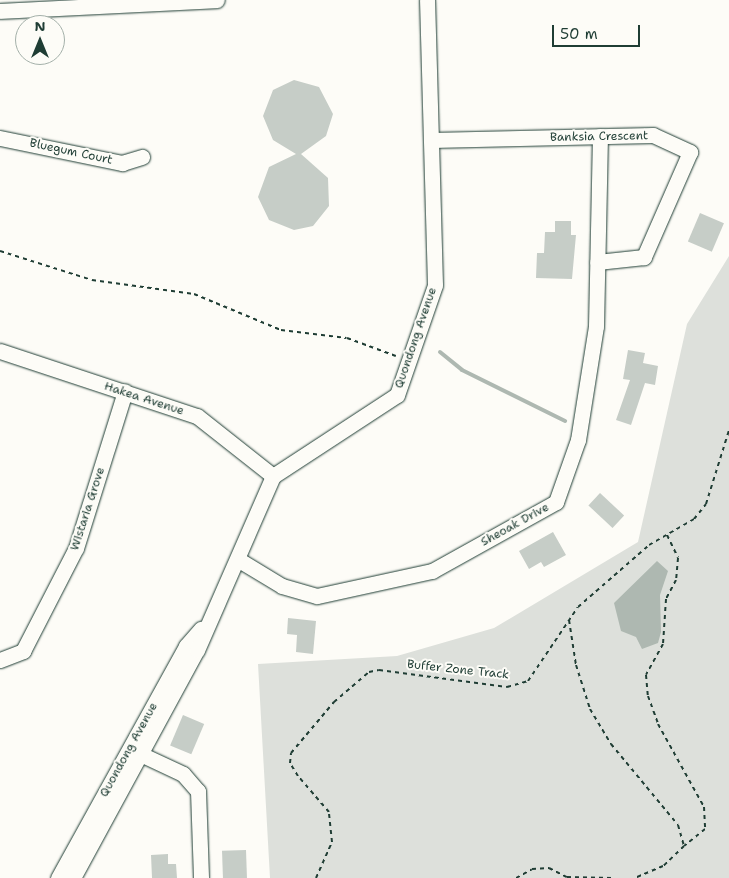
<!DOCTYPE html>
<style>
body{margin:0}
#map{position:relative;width:729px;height:878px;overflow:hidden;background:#fdfcf7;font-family:"Shantell Sans",sans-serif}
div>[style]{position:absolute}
.green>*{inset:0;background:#dde0db}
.water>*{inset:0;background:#aeb8b1}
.stream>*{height:4px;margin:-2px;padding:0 2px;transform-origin:2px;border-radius:2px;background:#aeb8b1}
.building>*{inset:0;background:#c6cdc7;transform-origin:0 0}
.path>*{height:2px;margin-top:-1px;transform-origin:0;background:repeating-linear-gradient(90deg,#1f3d34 0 4px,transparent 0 8px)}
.roads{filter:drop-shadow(0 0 1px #1f3d34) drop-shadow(0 0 1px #1f3d34)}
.minor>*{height:15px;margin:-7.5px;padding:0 7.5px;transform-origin:7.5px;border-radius:7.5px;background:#fdfcf7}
span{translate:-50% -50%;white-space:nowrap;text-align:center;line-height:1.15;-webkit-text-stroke:4px #fdfcf7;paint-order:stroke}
.street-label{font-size:12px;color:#1f3d34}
.north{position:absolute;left:15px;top:15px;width:50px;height:50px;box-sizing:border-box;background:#fdfcf7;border:1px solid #a4b0a9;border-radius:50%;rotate:0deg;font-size:14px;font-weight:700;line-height:20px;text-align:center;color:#1f3d34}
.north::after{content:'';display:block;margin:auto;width:18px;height:22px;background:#1f3d34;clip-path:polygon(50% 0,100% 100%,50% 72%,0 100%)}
.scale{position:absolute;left:552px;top:25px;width:88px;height:22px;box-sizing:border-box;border:2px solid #1f3d34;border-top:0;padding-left:6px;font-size:15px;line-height:18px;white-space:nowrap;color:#1f3d34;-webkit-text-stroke:4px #fdfcf7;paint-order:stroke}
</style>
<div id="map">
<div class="green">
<div style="clip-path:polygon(729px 256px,729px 878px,270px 878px,258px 664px,397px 656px,494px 628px,638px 542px,687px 324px)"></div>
</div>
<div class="water">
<div style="clip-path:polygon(657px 561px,668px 571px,660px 595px,661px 632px,658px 643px,642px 649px,636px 637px,621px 631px,614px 603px)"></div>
</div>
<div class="stream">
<div style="left:440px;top:352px;width:28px;rotate:39deg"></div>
<div style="left:462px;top:370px;width:115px;rotate:26.3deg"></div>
</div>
<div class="building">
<div style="clip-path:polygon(294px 80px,319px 87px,333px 114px,326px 136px,301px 154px,328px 178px,329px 206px,313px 226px,294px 230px,269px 220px,258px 197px,269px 167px,296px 154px,273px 140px,263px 116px,273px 90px)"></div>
<div style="left:700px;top:213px;width:26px;height:31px;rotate:23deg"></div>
<div style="clip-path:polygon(555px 221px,571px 221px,571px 235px,576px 235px,572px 279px,536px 278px,537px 253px,544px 253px,545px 232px,555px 232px)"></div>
<div style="clip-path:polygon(628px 350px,645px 353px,643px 363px,658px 366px,655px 385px,645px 383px,631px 425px,616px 420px,630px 380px,623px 379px)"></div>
<div style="left:600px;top:493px;width:33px;height:17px;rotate:43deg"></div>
<div style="clip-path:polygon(553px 532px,566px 555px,544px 567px,541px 562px,529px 569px,519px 551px)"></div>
<div style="clip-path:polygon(288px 618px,316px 621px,313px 654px,296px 652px,297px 635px,287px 634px)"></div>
<div style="left:183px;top:715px;width:23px;height:33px;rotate:23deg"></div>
<div style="left:246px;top:850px;width:28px;height:24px;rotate:88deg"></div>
<div style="clip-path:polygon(168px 854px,168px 864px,176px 864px,177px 878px,152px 878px,151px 855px)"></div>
</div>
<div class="path">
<div style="left:0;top:251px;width:96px;rotate:17.5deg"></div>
<div style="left:92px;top:280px;width:103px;rotate:7.8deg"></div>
<div style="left:194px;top:294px;width:94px;rotate:22.5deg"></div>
<div style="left:281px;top:330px;width:66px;rotate:6.9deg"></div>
<div style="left:347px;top:338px;width:52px;rotate:20.2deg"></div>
<div style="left:667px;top:535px;width:25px;rotate:64deg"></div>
<div style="left:678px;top:558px;width:22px;rotate:95deg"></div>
<div style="left:676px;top:580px;width:21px;rotate:118deg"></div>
<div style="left:666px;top:599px;width:45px;rotate:93.8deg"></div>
<div style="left:663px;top:644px;width:35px;rotate:119deg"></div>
<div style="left:646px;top:675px;width:21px;rotate:85deg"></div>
<div style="left:648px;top:696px;width:30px;rotate:70deg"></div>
<div style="left:658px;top:724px;width:95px;rotate:61deg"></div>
<div style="left:704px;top:807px;width:22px;rotate:87deg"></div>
<div style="left:705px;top:829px;width:27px;rotate:141deg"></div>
<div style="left:569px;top:620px;width:46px;rotate:81.2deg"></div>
<div style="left:576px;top:665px;width:46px;rotate:72.3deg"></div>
<div style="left:590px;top:709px;width:41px;rotate:59deg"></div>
<div style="left:611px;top:744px;width:105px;rotate:50.4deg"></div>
<div style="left:678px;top:825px;width:22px;rotate:74deg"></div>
<div style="left:684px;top:846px;width:29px;rotate:136deg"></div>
<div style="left:663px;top:866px;width:30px;rotate:157deg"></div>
<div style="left:316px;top:878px;width:39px;rotate:-66deg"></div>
<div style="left:332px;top:842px;width:30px;rotate:-96deg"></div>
<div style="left:329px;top:812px;width:48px;rotate:-130.7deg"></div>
<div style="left:298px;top:776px;width:15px;rotate:-122deg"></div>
<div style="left:290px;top:763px;width:10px;rotate:-84deg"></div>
<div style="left:291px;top:753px;width:67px;rotate:-49.9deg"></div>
<div style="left:334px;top:702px;width:46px;rotate:-40.6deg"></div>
<div style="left:369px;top:672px;width:10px;rotate:-11deg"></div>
<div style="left:379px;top:670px;width:129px;rotate:7.6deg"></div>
<div style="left:507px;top:687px;width:22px;rotate:-16deg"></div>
<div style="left:528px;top:681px;width:89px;rotate:-56deg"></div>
<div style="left:578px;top:607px;width:94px;rotate:-41.1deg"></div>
<div style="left:649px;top:545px;width:52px;rotate:-30deg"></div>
<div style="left:694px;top:519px;width:19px;rotate:-51deg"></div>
<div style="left:706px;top:504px;width:77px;rotate:-72.7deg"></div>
<div style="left:516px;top:878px;width:18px;rotate:-29deg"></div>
<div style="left:532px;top:869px;width:17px;rotate:-3deg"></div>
<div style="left:549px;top:868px;width:20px;rotate:27deg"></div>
<div style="left:567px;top:877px;width:46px;rotate:1.2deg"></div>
</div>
<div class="roads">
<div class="minor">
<div style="left:0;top:11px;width:217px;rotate:-2.9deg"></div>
<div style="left:0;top:138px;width:125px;rotate:11.6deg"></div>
<div style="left:122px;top:163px;width:21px;rotate:-17deg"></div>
<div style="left:431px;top:140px;width:222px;rotate:-1.3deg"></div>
<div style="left:653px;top:135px;width:41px;rotate:24.7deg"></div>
<div style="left:690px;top:152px;width:115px;rotate:113.7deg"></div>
<div style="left:644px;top:257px;width:47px;rotate:173.9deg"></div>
<div style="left:0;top:351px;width:207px;rotate:18.3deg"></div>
<div style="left:197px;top:416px;width:97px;rotate:38.3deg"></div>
<div style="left:239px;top:560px;width:50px;rotate:31.2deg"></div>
<div style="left:282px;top:586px;width:36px;rotate:16deg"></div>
<div style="left:317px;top:596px;width:118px;rotate:-12.3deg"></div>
<div style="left:432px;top:571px;width:142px;rotate:-29.1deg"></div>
<div style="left:556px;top:502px;width:66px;rotate:-70.5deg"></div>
<div style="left:578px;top:440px;width:115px;rotate:-81deg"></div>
<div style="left:596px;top:326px;width:190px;rotate:-88.8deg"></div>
<div style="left:0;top:660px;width:25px;rotate:-21deg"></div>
<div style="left:23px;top:651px;width:116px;rotate:-62.8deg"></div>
<div style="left:76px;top:548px;width:164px;rotate:-72.6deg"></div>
<div style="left:134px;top:751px;width:54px;rotate:25.1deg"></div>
<div style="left:183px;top:774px;width:23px;rotate:49deg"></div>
<div style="left:198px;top:791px;width:87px;rotate:88deg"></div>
<div style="left:58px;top:878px;width:265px;rotate:-61.1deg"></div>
<div style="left:186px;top:646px;width:23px;rotate:-49deg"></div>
<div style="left:73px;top:878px;width:260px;rotate:-61.5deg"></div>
<div style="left:197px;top:650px;width:190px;rotate:-66.4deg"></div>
<div style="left:273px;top:476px;width:148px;rotate:-33.2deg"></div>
<div style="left:397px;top:395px;width:116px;rotate:-70.9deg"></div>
<div style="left:435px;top:285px;width:285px;rotate:-91.6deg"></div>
</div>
</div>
<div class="street-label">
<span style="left:599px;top:137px;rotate:-1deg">Banksia Crescent</span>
<span style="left:71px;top:152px;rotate:12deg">Bluegum Court</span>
<span style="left:416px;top:338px;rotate:-71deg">Quondong Avenue</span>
<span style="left:144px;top:399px;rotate:18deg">Hakea Avenue</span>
<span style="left:88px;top:509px;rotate:-72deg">Wistaria Grove</span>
<span style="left:515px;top:525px;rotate:-29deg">Sheoak Drive</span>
<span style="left:458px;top:670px;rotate:6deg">Buffer Zone Track</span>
<span style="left:129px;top:750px;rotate:-61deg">Quondong Avenue</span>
</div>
<div class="north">N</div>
<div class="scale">50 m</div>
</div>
